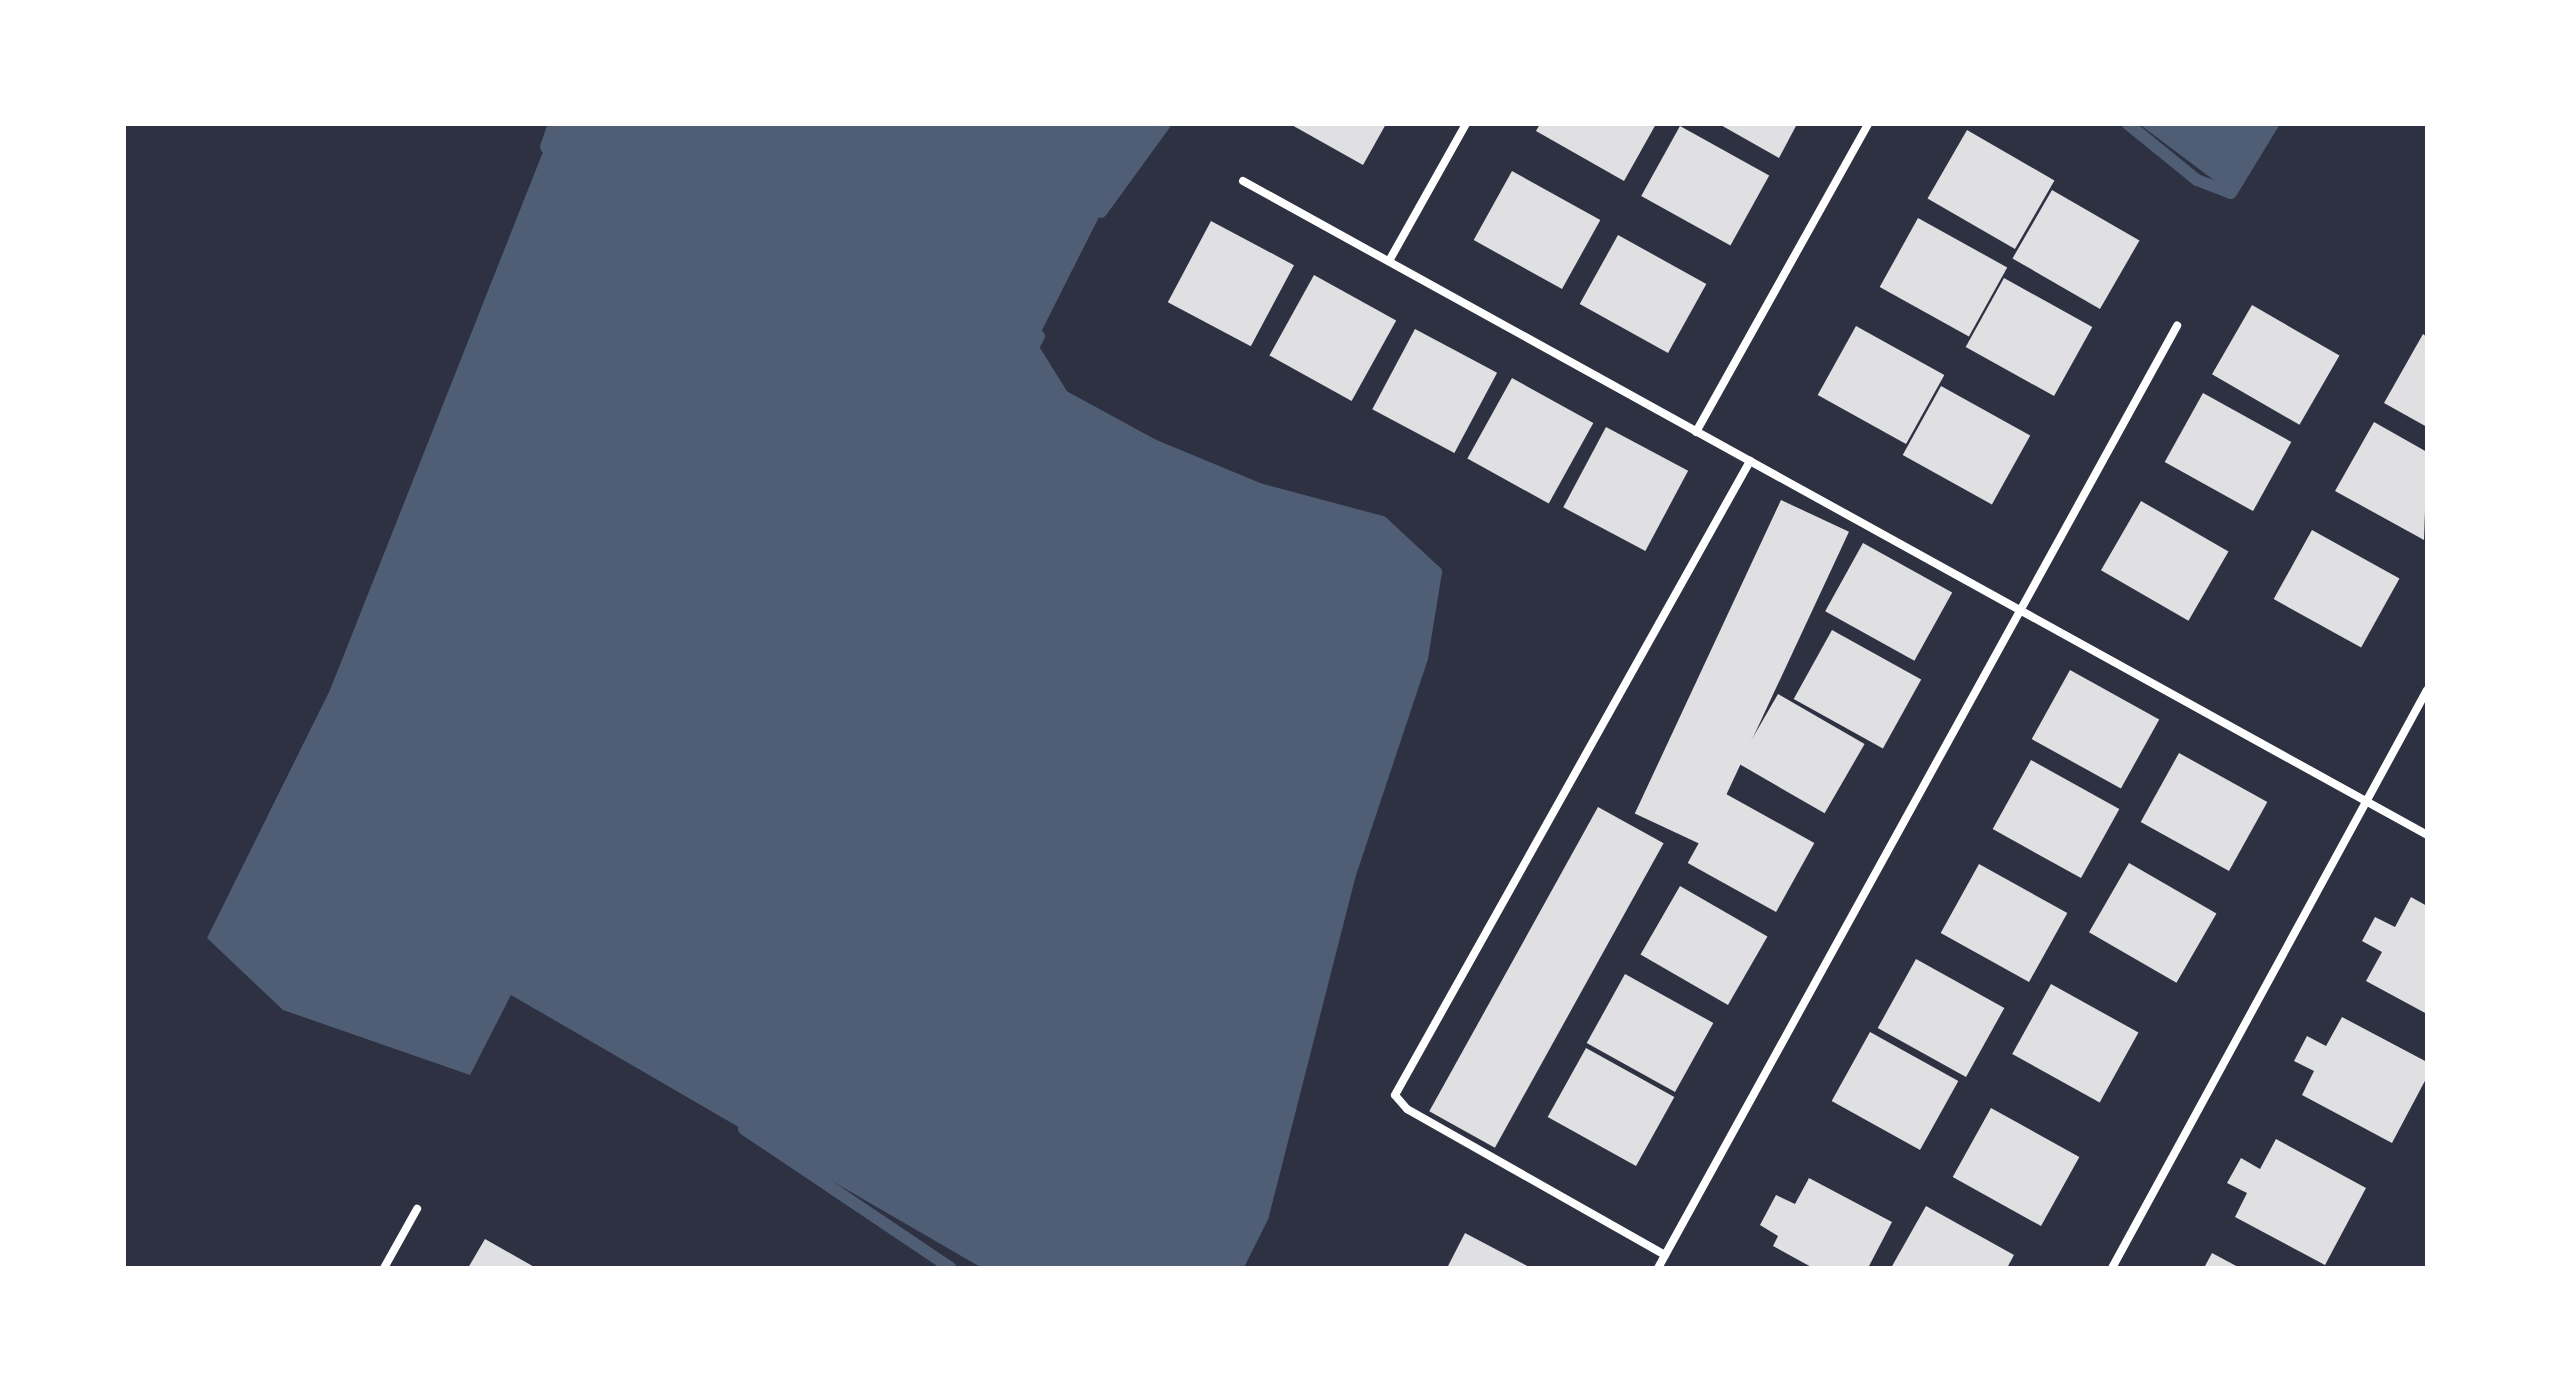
<!DOCTYPE html>
<style>
body{margin:0}
#map{position:relative;width:2551px;height:1392px;overflow:hidden;background:#2d3142;font-family:Quicksand,sans-serif}
div>[style]{position:absolute}
.water>*{inset:0;background:#4f5d75}
.stream>*{height:12px;margin:-6px;padding:0 6px;transform-origin:6px;border-radius:6px;background:#4f5d75}
.building>*{inset:0;background:#e0e0e3;transform-origin:0 0}
.minor>*{height:8px;margin:-4px;padding:0 4px;transform-origin:4px;border-radius:4px;background:#fff}
span{translate:-50% -50%;white-space:nowrap;text-align:center;line-height:1.15;-webkit-text-stroke:6px #fff;paint-order:stroke}
.frame{position:absolute;inset:0;border:126px solid #fff;pointer-events:none}
</style>
<div id="map">
<div class="water">
<div style="clip-path:polygon(554px 124px,1165px 124px,1104px 207px,1033px 348px,1063px 396px,1153px 445px,1261px 490px,1382px 522px,1436px 572px,1422px 658px,1350px 874px,1263px 1216px,1237px 1268px,982px 1268px,511px 995px,470px 1075px,283px 1010px,207px 938px,330px 690px)"></div>
<div style="clip-path:polygon(2139px 124px,2273px 124px,2231px 193px)"></div>
</div>
<div class="stream">
<div style="left:2128px;top:124px;width:89px;rotate:39.1deg"></div>
<div style="left:2197px;top:180px;width:36px;rotate:21deg"></div>
<div style="left:2231px;top:193px;width:81px;rotate:-58.7deg"></div>
<div style="left:546px;top:147px;width:24px;rotate:-71deg"></div>
<div style="left:1101px;top:212px;width:109px;rotate:-54deg"></div>
<div style="left:1039px;top:336px;width:13px;rotate:117deg"></div>
<div style="left:1033px;top:348px;width:57px;rotate:58deg"></div>
<div style="left:1063px;top:396px;width:102px;rotate:28.6deg"></div>
<div style="left:1153px;top:445px;width:115px;rotate:22.5deg"></div>
<div style="left:1259px;top:489px;width:127px;rotate:15deg"></div>
<div style="left:1382px;top:522px;width:74px;rotate:42.8deg"></div>
<div style="left:1436px;top:572px;width:87px;rotate:99.2deg"></div>
<div style="left:1422px;top:658px;width:228px;rotate:108.4deg"></div>
<div style="left:1350px;top:874px;width:353px;rotate:104.3deg"></div>
<div style="left:1263px;top:1216px;width:58px;rotate:116.6deg"></div>
<div style="left:744px;top:1129px;width:249px;rotate:33.9deg"></div>
</div>
<div class="building">
<div style="clip-path:polygon(1290px 124px,1386px 124px,1363px 165px)"></div>
<div style="clip-path:polygon(1540px 124px,1656px 124px,1624px 181px,1536px 131px)"></div>
<div style="clip-path:polygon(1719px 124px,1797px 124px,1779px 158px)"></div>
<div style="left:1680px;top:126px;width:102px;height:80px;rotate:29deg"></div>
<div style="left:1967px;top:130px;width:101px;height:79px;rotate:30deg"></div>
<div style="left:1512px;top:171px;width:101px;height:79px;rotate:29deg"></div>
<div style="left:2052px;top:190px;width:101px;height:79px;rotate:30deg"></div>
<div style="left:1918px;top:218px;width:102px;height:79px;rotate:29deg"></div>
<div style="left:1211px;top:221px;width:94px;height:92px;rotate:28deg"></div>
<div style="left:1618px;top:235px;width:101px;height:79px;rotate:29deg"></div>
<div style="left:1314px;top:275px;width:94px;height:92px;rotate:29deg"></div>
<div style="left:2004px;top:278px;width:101px;height:79px;rotate:29deg"></div>
<div style="left:2252px;top:305px;width:101px;height:80px;rotate:30deg"></div>
<div style="left:1856px;top:326px;width:101px;height:79px;rotate:29deg"></div>
<div style="left:1415px;top:329px;width:93px;height:91px;rotate:28deg"></div>
<div style="clip-path:polygon(2423px 334px,2427px 337px,2427px 427px,2384px 403px)"></div>
<div style="left:1512px;top:378px;width:93px;height:92px;rotate:29deg"></div>
<div style="left:1941px;top:386px;width:102px;height:79px;rotate:29deg"></div>
<div style="left:2203px;top:393px;width:101px;height:79px;rotate:29deg"></div>
<div style="clip-path:polygon(2374px 422px,2427px 452px,2424px 540px,2335px 491px)"></div>
<div style="left:1606px;top:427px;width:93px;height:91px;rotate:28deg"></div>
<div style="left:1781px;top:500px;width:75px;height:346px;rotate:25deg"></div>
<div style="left:2141px;top:501px;width:101px;height:80px;rotate:30deg"></div>
<div style="left:2312px;top:530px;width:100px;height:79px;rotate:29deg"></div>
<div style="left:1863px;top:543px;width:102px;height:78px;rotate:29deg"></div>
<div style="left:1832px;top:630px;width:102px;height:79px;rotate:29deg"></div>
<div style="left:2070px;top:670px;width:102px;height:79px;rotate:29deg"></div>
<div style="left:1778px;top:694px;width:100px;height:80px;rotate:30deg"></div>
<div style="left:2179px;top:753px;width:101px;height:79px;rotate:29deg"></div>
<div style="left:2031px;top:760px;width:101px;height:79px;rotate:29deg"></div>
<div style="left:1726px;top:794px;width:101px;height:79px;rotate:29deg"></div>
<div style="left:1598px;top:807px;width:75px;height:348px;rotate:29deg"></div>
<div style="left:2129px;top:863px;width:101px;height:80px;rotate:30deg"></div>
<div style="left:1979px;top:864px;width:101px;height:79px;rotate:29deg"></div>
<div style="left:1680px;top:886px;width:101px;height:79px;rotate:30deg"></div>
<div style="clip-path:polygon(2411px 897px,2427px 906px,2427px 1014px,2366px 981px,2382px 952px,2362px 941px,2375px 917px,2395px 927px)"></div>
<div style="left:1916px;top:959px;width:101px;height:79px;rotate:29deg"></div>
<div style="left:1625px;top:974px;width:101px;height:79px;rotate:29deg"></div>
<div style="left:2051px;top:984px;width:100px;height:80px;rotate:29deg"></div>
<div style="clip-path:polygon(2342px 1017px,2427px 1062px,2427px 1077px,2392px 1143px,2302px 1095px,2314px 1071px,2294px 1061px,2307px 1036px,2326px 1046px)"></div>
<div style="left:1870px;top:1032px;width:101px;height:79px;rotate:29deg"></div>
<div style="left:1586px;top:1048px;width:101px;height:79px;rotate:29deg"></div>
<div style="left:1991px;top:1108px;width:101px;height:79px;rotate:29deg"></div>
<div style="clip-path:polygon(2276px 1139px,2366px 1188px,2325px 1265px,2235px 1217px,2247px 1193px,2227px 1183px,2241px 1158px,2260px 1169px)"></div>
<div style="clip-path:polygon(1809px 1178px,1892px 1222px,1868px 1268px,1813px 1268px,1773px 1246px,1778px 1236px,1760px 1225px,1776px 1195px,1795px 1204px)"></div>
<div style="clip-path:polygon(1926px 1206px,2014px 1255px,2007px 1268px,1891px 1268px)"></div>
<div style="clip-path:polygon(1465px 1233px,1531px 1268px,1447px 1268px)"></div>
<div style="clip-path:polygon(485px 1239px,536px 1268px,468px 1268px)"></div>
<div style="clip-path:polygon(2212px 1253px,2240px 1268px,2204px 1268px)"></div>
</div>
<div class="minor">
<div style="left:1243px;top:181px;width:1353px;rotate:28.91deg"></div>
<div style="left:1389px;top:261px;width:157px;rotate:-60.7deg"></div>
<div style="left:1696px;top:432px;width:353px;rotate:-60.8deg"></div>
<div style="left:1665px;top:1255px;width:296px;rotate:-150.5deg"></div>
<div style="left:1407px;top:1109px;width:18px;rotate:-131deg"></div>
<div style="left:1395px;top:1095px;width:727px;rotate:-60.75deg"></div>
<div style="left:384px;top:1268px;width:68px;rotate:-60.8deg"></div>
<div style="left:1658px;top:1268px;width:1076px;rotate:-61.15deg"></div>
<div style="left:2112px;top:1268px;width:658px;rotate:-61.41deg"></div>
</div>
<div class="frame"></div>
</div>
